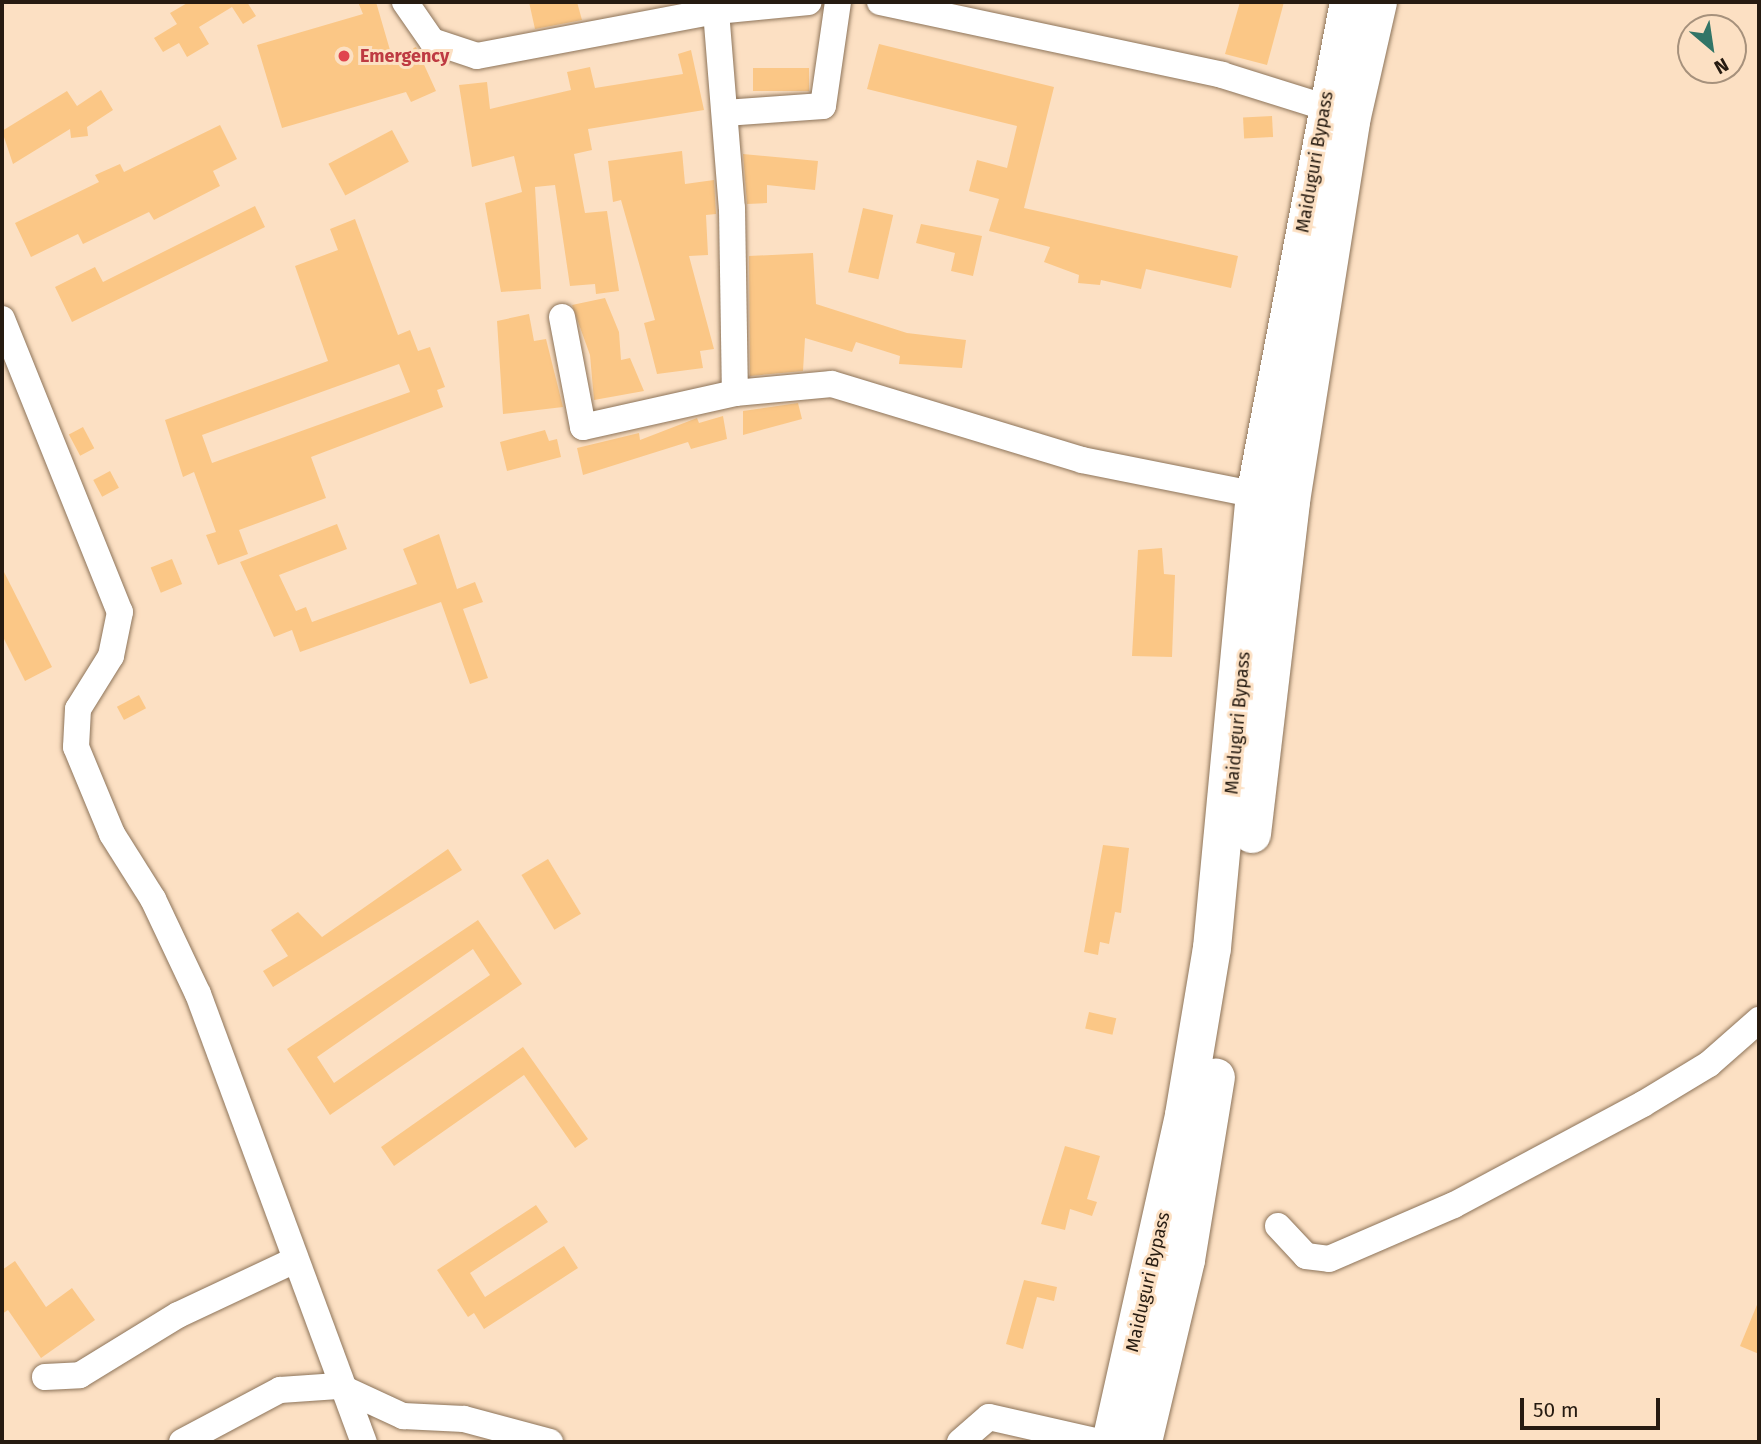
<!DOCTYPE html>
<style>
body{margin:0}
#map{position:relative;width:1761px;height:1444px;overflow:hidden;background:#fce0c3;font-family:"Fira Sans",sans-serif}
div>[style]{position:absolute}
.building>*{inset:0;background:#fbc786;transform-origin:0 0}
.roads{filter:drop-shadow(0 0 2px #8d745a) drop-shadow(0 0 2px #8d745a)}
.minor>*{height:26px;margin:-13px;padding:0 13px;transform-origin:13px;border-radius:13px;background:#fff}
.highway>*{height:38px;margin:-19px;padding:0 19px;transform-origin:19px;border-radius:19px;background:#fff}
.dots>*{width:19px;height:19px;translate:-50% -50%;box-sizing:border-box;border:4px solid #fce0c3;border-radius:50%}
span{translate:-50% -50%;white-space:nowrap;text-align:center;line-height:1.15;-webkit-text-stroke:6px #fce0c3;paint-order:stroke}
.health-label{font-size:18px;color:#be3a42;font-weight:700}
.left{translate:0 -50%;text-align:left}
.street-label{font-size:18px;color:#261b11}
.frame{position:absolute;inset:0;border:4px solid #261b11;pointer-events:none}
.north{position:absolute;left:1677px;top:14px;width:70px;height:70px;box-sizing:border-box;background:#fce0c3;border:2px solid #a6917c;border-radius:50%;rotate:151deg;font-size:19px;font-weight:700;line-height:28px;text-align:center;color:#261b11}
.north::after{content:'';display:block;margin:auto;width:24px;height:32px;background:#327567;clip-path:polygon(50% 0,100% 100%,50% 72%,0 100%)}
.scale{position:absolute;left:1520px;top:1398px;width:140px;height:32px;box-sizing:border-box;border:4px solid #261b11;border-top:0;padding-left:9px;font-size:21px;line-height:24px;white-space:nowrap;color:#261b11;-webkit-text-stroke:5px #fce0c3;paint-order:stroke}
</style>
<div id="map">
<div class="building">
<div style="clip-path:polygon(189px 2px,247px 2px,256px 16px,243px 24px,232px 7px,199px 27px,209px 44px,187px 57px,179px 43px,163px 52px,154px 38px,177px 24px,170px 13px)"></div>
<div style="clip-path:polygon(358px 2px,376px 2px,392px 57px,416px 47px,436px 91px,411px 102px,406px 92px,282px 128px,257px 45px,363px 14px)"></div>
<div style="clip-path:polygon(529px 2px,577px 2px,582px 20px,535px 29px)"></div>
<div style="clip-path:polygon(1240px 2px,1284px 2px,1267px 65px,1225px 54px)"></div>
<div style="clip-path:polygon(879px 44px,1054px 87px,1024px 208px,1238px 256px,1231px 288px,1146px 269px,1141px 289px,1101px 280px,1100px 285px,1078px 283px,1079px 275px,1044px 262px,1050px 247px,989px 231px,999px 199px,969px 191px,977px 160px,1007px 168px,1017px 126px,867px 89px)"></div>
<div style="clip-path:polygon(691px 50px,704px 110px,588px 129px,592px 150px,574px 154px,585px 213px,607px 211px,619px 291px,596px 294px,595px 284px,570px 286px,555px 185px,535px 187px,541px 289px,501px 292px,485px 203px,522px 192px,514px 156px,472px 167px,459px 85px,487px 82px,490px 109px,571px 90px,567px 72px,590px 67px,595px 88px,683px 74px,678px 54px)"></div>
<div style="left:809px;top:68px;width:23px;height:56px;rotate:90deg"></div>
<div style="clip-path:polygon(101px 90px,113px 110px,87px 127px,88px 136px,71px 138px,70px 129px,13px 164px,2px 131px,67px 91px,77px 106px)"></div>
<div style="left:1272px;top:116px;width:21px;height:29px;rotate:87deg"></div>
<div style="clip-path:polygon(220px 125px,237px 159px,213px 171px,220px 186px,154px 220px,149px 212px,83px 244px,78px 234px,31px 257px,15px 223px,99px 182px,95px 175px,120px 164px,124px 172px)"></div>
<div style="left:392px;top:130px;width:36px;height:72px;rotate:62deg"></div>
<div style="clip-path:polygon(682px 151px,685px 184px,714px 180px,716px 214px,706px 215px,708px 255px,689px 256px,714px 349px,700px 351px,703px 368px,657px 374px,644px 323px,655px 320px,621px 200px,613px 202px,608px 161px)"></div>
<div style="clip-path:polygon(743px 154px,818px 161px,815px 190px,767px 185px,767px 203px,747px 204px)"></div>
<div style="clip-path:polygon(255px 206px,265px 227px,72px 322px,55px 287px,95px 267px,103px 282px)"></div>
<div style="left:863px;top:208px;width:31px;height:66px;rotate:13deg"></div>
<div style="clip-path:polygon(evenodd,355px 219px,398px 335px,410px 330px,418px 351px,430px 347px,445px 387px,437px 390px,443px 407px,311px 457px,326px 498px,239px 530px,248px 554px,218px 565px,206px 535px,216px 532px,209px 513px,194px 472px,183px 477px,165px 420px,328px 361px,295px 266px,338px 250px,330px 229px,355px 219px,399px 364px,410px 392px,212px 463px,202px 435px,399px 364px)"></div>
<div style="clip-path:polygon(921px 224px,982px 236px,973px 276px,951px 271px,955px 253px,916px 243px)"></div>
<div style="clip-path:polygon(813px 253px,816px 304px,907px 333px,966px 340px,962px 368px,899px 364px,900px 356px,856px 342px,852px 352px,805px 338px,803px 371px,750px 376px,749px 256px)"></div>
<div style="clip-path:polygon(605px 298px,619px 332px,621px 360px,630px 358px,644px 391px,594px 400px,590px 355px,572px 305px)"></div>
<div style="clip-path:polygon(529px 314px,534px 341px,546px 339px,563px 407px,503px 414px,497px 321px)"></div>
<div style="clip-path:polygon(798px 403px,802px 419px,743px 435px,743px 411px)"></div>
<div style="clip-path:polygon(723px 416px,727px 439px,691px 449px,688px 442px,583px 475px,577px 448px,639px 433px,640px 440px,697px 418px,699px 423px)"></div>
<div style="left:83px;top:427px;width:24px;height:16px;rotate:62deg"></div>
<div style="clip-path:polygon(545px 430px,549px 441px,557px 439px,561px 457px,507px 471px,500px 442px)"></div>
<div style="left:110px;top:471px;width:19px;height:19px;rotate:62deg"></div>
<div style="clip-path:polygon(337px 524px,347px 549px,279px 575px,296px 611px,306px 607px,312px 622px,417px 584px,403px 549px,439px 534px,457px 589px,475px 582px,483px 602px,463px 609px,488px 678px,470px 684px,441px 602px,300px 652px,292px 630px,274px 637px,240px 562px)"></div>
<div style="clip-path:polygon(1162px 548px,1164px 574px,1175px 575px,1172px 657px,1132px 656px,1138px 550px)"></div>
<div style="left:172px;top:559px;width:27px;height:23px;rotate:68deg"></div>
<div style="clip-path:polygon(2px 568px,52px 667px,25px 681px,2px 635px)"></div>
<div style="left:139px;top:695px;width:15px;height:25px;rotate:62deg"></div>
<div style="clip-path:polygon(1103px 845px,1129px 848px,1121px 913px,1115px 912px,1109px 944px,1100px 942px,1098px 955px,1084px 952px)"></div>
<div style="clip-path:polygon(448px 849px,462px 870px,273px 987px,263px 971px,288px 956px,271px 930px,298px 912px,322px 937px)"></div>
<div style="left:548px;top:859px;width:64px;height:31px;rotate:59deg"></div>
<div style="clip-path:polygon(evenodd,478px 920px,522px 984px,330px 1115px,287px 1049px,478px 920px,473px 949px,490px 975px,334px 1083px,317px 1057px,473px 949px)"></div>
<div style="left:1089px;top:1012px;width:28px;height:17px;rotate:13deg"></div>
<div style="clip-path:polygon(523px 1047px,588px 1139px,575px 1148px,524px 1075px,394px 1166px,381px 1147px)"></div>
<div style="clip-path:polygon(1065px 1146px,1100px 1156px,1087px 1199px,1097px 1202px,1092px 1216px,1070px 1209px,1065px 1230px,1041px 1224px)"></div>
<div style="clip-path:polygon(536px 1205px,548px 1222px,470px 1273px,485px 1297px,564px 1246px,578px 1268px,484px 1329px,474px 1313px,468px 1317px,437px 1270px)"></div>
<div style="clip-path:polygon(15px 1261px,46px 1307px,72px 1288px,95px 1320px,41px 1358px,8px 1310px,2px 1314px,2px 1270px)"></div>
<div style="clip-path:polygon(1024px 1280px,1057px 1287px,1054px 1301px,1037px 1297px,1023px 1349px,1006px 1344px)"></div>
<div style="clip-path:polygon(1759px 1300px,1759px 1354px,1740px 1346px)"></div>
</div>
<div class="roads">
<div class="minor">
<div style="left:405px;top:2px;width:47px;rotate:55.3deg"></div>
<div style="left:432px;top:41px;width:47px;rotate:18.4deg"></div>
<div style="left:477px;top:56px;width:243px;rotate:-10.7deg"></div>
<div style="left:716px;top:11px;width:93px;rotate:-5.5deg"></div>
<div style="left:880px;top:2px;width:350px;rotate:12deg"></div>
<div style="left:1222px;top:75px;width:107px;rotate:17.4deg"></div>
<div style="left:716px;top:11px;width:198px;rotate:85.4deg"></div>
<div style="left:732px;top:208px;width:185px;rotate:89.1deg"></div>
<div style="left:725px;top:113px;width:98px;rotate:-4.1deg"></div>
<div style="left:823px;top:106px;width:105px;rotate:-81.8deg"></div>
<div style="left:562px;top:317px;width:112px;rotate:79.2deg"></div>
<div style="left:583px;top:427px;width:156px;rotate:-12.6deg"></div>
<div style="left:735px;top:393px;width:97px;rotate:-5.3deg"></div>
<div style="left:832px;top:384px;width:261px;rotate:16.9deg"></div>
<div style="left:1082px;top:460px;width:194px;rotate:11.3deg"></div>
<div style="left:2px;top:319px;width:316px;rotate:68.1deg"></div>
<div style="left:120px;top:612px;width:45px;rotate:101.6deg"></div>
<div style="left:111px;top:656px;width:62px;rotate:121.9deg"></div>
<div style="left:78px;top:709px;width:38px;rotate:93deg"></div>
<div style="left:76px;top:747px;width:94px;rotate:67.5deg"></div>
<div style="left:112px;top:834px;width:77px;rotate:57.8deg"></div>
<div style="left:153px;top:899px;width:105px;rotate:64.7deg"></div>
<div style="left:198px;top:994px;width:478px;rotate:69.7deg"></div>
<div style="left:1278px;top:1226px;width:41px;rotate:47deg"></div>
<div style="left:1306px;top:1256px;width:23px;rotate:7deg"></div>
<div style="left:1329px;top:1259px;width:136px;rotate:-23.4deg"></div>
<div style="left:1454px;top:1205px;width:214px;rotate:-28.1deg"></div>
<div style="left:1643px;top:1104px;width:77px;rotate:-31.2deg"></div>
<div style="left:1709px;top:1064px;width:67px;rotate:-41.3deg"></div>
<div style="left:45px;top:1377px;width:35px;rotate:-3deg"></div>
<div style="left:80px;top:1375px;width:115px;rotate:-31.5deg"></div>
<div style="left:178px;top:1315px;width:127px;rotate:-25.2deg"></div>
<div style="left:182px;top:1442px;width:111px;rotate:-28deg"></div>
<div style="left:280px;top:1390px;width:58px;rotate:-3.9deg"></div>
<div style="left:338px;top:1386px;width:72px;rotate:24.8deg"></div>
<div style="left:403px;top:1416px;width:61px;rotate:2.8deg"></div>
<div style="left:464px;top:1419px;width:89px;rotate:15deg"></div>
<div style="left:960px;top:1442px;width:38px;rotate:-41deg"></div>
<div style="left:989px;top:1417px;width:113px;rotate:12.8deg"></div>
</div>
<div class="highway">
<div style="left:1252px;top:834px;width:335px;rotate:-83.3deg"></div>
<div style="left:1291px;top:501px;width:385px;rotate:-81deg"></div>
<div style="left:1351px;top:121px;width:122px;rotate:-77.2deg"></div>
<div style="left:1111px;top:1442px;width:335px;rotate:-77.4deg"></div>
<div style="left:1184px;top:1115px;width:169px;rotate:-80.5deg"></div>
<div style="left:1212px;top:948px;width:454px;rotate:-84.6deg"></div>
<div style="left:1255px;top:496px;width:503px;rotate:-79.23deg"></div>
<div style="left:1143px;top:1442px;width:187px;rotate:-76.7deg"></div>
<div style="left:1186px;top:1260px;width:185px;rotate:-80.7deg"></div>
</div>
</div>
<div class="dots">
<div style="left:344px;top:56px;background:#e0444e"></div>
</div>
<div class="health-label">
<span class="left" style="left:360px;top:56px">Emergency</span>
</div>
<div class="street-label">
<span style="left:1315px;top:162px;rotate:-80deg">Maiduguri Bypass</span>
<span style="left:1238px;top:723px;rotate:-85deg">Maiduguri Bypass</span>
<span style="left:1148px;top:1282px;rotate:-77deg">Maiduguri Bypass</span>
</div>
<div class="frame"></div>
<div class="north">N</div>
<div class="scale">50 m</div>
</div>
